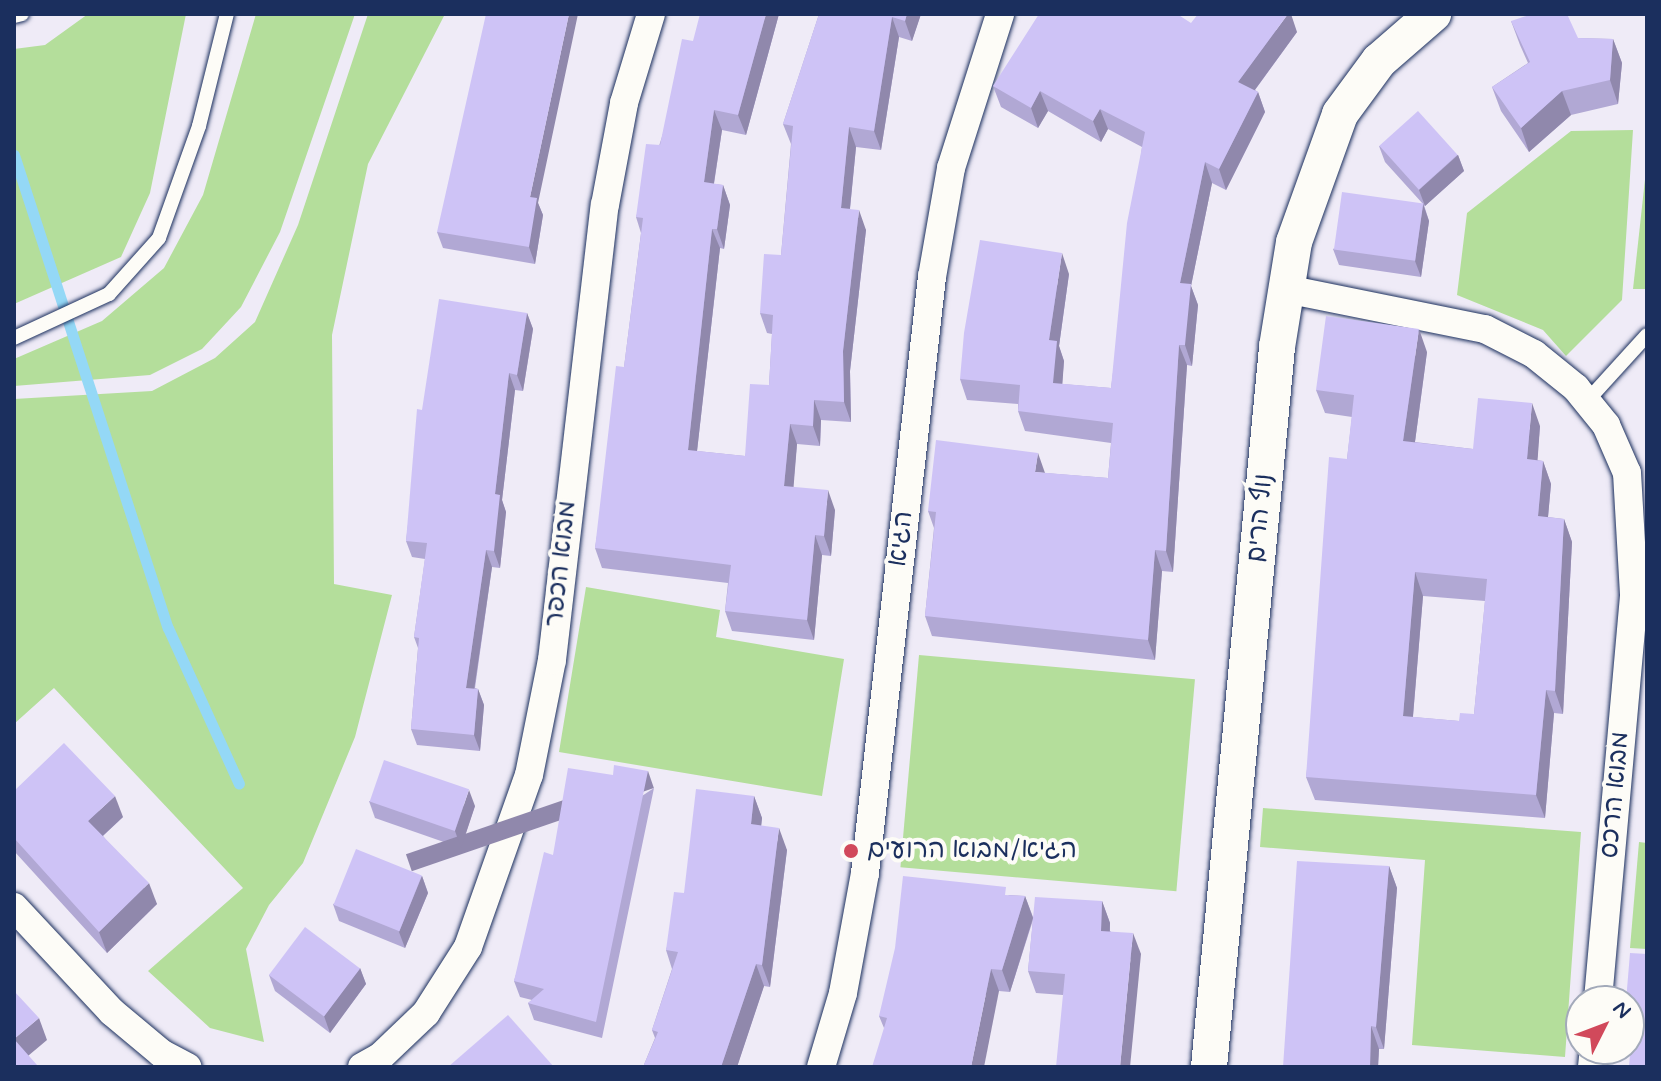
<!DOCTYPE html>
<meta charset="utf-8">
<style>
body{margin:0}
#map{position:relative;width:1661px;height:1081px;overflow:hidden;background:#efebf7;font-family:Mynerve,"Playpen Sans Hebrew",sans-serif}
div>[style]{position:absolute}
.green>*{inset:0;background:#b4de9b;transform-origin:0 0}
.stream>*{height:11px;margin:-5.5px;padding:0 5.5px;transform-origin:5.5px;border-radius:5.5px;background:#94d8f6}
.roads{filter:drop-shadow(0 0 2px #1b2f5e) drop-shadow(0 0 2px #1b2f5e)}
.service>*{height:14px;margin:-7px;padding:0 7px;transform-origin:7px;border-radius:7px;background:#fdfcf7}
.minor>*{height:28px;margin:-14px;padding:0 14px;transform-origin:14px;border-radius:14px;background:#fdfcf7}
.tertiary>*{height:36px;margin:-18px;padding:0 18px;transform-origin:18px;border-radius:18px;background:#fdfcf7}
.wall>*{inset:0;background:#b1a8d4}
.shaded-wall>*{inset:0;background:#9088ac;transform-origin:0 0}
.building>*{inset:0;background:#cec3f6;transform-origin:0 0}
.dots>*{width:22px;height:22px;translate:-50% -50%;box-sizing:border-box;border:4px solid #fdfcf7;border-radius:50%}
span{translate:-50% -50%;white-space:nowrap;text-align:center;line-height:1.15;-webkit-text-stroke:8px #fdfcf7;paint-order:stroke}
.street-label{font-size:26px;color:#1b2f5e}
.poi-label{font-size:26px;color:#1b2f5e}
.left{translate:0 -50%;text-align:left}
.frame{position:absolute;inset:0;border:16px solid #1b2f5e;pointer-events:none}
.north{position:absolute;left:1565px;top:985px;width:80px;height:80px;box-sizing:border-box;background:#fdfcf7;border:2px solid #a3aaba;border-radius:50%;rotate:48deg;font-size:22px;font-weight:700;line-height:32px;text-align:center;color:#1b2f5e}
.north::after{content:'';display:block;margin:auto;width:28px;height:36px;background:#d1495b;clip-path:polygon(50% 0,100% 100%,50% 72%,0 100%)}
</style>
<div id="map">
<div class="green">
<div style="clip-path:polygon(88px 14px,186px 14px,150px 193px,121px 257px,14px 304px,14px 49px,45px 45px)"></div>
<div style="clip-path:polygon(256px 14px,355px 14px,280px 232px,241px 307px,202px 349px,150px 375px,14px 386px,14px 359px,102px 321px,164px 268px,203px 195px)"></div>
<div style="clip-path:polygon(368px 14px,445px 14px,368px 164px,332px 335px,334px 584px,392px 595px,355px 737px,303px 863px,269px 905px,246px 949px,264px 1042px,210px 1028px,148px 971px,243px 888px,54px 688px,14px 724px,14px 399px,152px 391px,215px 358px,255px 322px,298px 225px)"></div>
<div style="clip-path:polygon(1633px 130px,1622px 300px,1566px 356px,1543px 330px,1457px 295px,1467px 213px,1571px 131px)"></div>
<div style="clip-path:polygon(1647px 161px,1647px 289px,1633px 289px)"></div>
<div style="clip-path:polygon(586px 587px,720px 610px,716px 637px,844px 659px,822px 796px,559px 752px)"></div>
<div style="left:919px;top:655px;width:277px;height:213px;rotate:5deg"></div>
<div style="clip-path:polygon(1263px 808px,1581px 832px,1565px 1057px,1412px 1045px,1425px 860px,1260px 847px)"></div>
<div style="clip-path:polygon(1639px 842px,1647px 843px,1647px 949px,1630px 948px)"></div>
</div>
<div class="stream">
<div style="left:14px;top:155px;width:497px;rotate:72deg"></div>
<div style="left:168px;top:628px;width:171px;rotate:65.5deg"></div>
</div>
<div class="roads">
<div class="service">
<div style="left:14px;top:16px;width:8px;rotate:-14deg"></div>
<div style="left:14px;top:338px;width:105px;rotate:-24.9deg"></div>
<div style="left:109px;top:294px;width:75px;rotate:-48.2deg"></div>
<div style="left:159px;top:238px;width:119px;rotate:-70.3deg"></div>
<div style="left:199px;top:126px;width:115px;rotate:-76deg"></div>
<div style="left:1587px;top:401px;width:89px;rotate:-47.7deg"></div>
</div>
<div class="minor">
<div style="left:1286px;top:289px;width:203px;rotate:11.4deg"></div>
<div style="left:1485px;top:329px;width:55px;rotate:27deg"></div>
<div style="left:1534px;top:354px;width:54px;rotate:39deg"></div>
<div style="left:1576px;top:388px;width:48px;rotate:51deg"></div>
<div style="left:1606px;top:425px;width:52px;rotate:66.4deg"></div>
<div style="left:1627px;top:473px;width:123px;rotate:86.7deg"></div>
<div style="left:1634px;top:596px;width:407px;rotate:95.1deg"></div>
<div style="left:14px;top:907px;width:144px;rotate:47deg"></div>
<div style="left:112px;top:1012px;width:64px;rotate:39.9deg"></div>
<div style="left:161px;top:1053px;width:30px;rotate:28deg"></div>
<div style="left:362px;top:1067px;width:21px;rotate:-29deg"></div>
<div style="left:380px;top:1057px;width:64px;rotate:-43.7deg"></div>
<div style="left:426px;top:1013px;width:78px;rotate:-57.5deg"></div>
<div style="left:468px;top:947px;width:182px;rotate:-70.5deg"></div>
<div style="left:529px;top:775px;width:117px;rotate:-78.7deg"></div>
<div style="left:552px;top:660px;width:458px;rotate:-83.4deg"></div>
<div style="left:605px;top:205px;width:104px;rotate:-79.4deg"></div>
<div style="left:624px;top:103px;width:93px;rotate:-73.1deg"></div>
<div style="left:821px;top:1067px;width:77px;rotate:-73.4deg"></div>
<div style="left:843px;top:993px;width:122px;rotate:-79.6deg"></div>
<div style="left:865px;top:873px;width:600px;rotate:-83.59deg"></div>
<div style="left:932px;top:277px;width:111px;rotate:-80.1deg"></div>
<div style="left:951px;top:168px;width:162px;rotate:-72.3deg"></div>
<div style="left:1592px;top:1067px;width:18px;rotate:-84deg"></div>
</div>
<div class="tertiary">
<div style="left:1209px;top:1067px;width:723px;rotate:-84.6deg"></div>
<div style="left:1277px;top:347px;width:106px;rotate:-80.8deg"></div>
<div style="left:1294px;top:242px;width:136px;rotate:-70.2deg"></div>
<div style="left:1340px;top:114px;width:66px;rotate:-53.7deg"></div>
<div style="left:1379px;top:61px;width:72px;rotate:-41deg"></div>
</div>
</div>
<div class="wall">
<div style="clip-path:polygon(779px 14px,746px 135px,722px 130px,714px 184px,723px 185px,730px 205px,724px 249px,720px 248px,697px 451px,745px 456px,769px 385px,772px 334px,767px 333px,760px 313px,781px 255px,791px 144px,783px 124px,819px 14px,921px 14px,912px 41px,899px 37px,881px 150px,856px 147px,850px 209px,866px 230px,850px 371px,851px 422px,821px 420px,820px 446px,797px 444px,793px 487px,835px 510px,831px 556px,822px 555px,814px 640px,732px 631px,725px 611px,728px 583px,602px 568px,595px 548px,624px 367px,641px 233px,636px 217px,693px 41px)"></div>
<div style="clip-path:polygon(1511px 21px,1578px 38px,1613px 39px,1622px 63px,1618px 104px,1571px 115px,1529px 152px,1501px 111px,1492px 87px,1528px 63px,1520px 45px)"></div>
<div style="clip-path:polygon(1191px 23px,1297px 32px,1255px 90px,1258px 92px,1265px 112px,1226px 190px,1212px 183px,1191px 286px,1198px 305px,1192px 366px,1187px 365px,1173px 572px,1162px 571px,1155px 660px,932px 636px,925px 616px,934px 528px,928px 511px,1045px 473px,1108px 478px,1111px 443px,1025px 431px,1018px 411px,1018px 404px,967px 400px,960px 379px,1069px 274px,1059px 346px,1064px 361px,1062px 384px,1111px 388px,1142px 147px,1108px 129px,1101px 142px,1048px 111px,1038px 128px,1001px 107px,993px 86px)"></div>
<div style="clip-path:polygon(1379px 146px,1458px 155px,1464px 171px,1425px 206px,1424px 205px,1429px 221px,1421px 277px,1339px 265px,1333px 249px,1423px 204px,1385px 162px)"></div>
<div style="clip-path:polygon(538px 203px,543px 215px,535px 264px,443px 248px,437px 232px)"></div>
<div style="clip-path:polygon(527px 313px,533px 329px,523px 391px,515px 390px,502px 500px,506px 512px,500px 568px,492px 567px,475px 688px,478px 689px,484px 705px,480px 751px,417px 745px,411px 729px,418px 648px,414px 637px,425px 559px,412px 557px,406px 541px,422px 410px)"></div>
<div style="clip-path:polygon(evenodd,1427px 352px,1415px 442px,1473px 449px,1540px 426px,1537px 460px,1543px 461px,1551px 484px,1548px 517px,1564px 519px,1572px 542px,1563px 714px,1554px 713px,1545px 818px,1315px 800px,1306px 777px,1347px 459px,1352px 417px,1325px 413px,1316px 390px,1427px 352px,1423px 596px,1485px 601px,1474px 714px,1459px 721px,1413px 717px,1423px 596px)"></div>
<div style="clip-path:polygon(654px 788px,602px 1038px,534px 1020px,528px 1003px,532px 1000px,520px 997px,514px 981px,553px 855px)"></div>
<div style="clip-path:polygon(14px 791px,123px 817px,103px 836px,157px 904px,107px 953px,14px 851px)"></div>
<div style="clip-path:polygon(754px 796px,762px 818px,761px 826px,787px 850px,770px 987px,764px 986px,737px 1067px,643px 1067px,655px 1038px,652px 1030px,672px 969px,666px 950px,684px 893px)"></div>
<div style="clip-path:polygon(369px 801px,475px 806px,461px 848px,375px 818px)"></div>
<div style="clip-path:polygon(1389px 866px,1397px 888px,1384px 1049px,1379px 1049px,1378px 1067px,1283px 1067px)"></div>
<div style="clip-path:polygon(422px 876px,428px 893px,405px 948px,339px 921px,333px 904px)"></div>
<div style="clip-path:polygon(1009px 895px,1025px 896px,1033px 917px,1102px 901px,1110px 923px,1110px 931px,1141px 954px,1063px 995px,1036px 993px,1028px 971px,1033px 920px,1010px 992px,999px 991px,884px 1028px,879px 1016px)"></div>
<div style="clip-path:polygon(1647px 954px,1631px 1047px,1629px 1042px,1629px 1001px)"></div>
<div style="clip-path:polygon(360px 968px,366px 984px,330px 1033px,275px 991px,269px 975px)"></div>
</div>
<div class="shaded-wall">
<div style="clip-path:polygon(569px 14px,578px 14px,538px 203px,543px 215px,535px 264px,529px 247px,530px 197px)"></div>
<div style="clip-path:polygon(766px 14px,779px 14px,746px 135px,738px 115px)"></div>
<div style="clip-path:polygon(907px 14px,921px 14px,912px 41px,905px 21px)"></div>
<div style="clip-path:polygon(1288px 14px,1291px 14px,1297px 32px,1246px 102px,1238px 82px)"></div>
<div style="clip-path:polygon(892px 17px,899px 37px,881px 150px,874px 131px)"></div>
<div style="clip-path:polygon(1613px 39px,1622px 63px,1618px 104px,1610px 80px)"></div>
<div style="clip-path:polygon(1040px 91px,1048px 111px,1038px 128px,1031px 108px)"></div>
<div style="clip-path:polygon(1562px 91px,1571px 115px,1529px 152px,1521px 128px)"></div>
<div style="clip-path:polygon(1258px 92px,1265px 112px,1226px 190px,1219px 169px)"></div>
<div style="clip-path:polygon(1100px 109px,1108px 129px,1101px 142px,1093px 121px)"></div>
<div style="clip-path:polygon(714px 110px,722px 130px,711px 202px,704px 182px)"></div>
<div style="clip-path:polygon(849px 127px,856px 147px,848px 228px,841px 208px)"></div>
<div style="clip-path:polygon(1458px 155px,1464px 171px,1425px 206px,1419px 190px)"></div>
<div style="clip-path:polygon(1205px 162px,1212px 183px,1191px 286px,1198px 305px,1192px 366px,1185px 345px,1180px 283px)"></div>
<div style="clip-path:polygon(723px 185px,730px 205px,724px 249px,717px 229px)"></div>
<div style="clip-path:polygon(1423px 204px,1429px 221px,1421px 277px,1415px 261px)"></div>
<div style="clip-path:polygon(859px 210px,866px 230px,850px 371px,851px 422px,844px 402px,843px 351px)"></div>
<div style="clip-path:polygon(712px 229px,720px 248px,695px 469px,688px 450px)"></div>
<div style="clip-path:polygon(1062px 253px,1069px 274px,1059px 346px,1064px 361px,1061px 403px,1053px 383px,1049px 340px)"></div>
<div style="clip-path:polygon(527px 313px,533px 329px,523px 391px,517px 375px)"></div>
<div style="clip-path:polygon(1419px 329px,1427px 352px,1412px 464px,1403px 441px)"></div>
<div style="clip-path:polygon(1179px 345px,1187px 365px,1173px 572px,1166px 551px)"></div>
<div style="clip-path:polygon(509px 373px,515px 390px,502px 500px,506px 512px,500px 568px,494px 551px,495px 494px)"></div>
<div style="clip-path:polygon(814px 400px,821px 420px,820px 446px,813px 426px)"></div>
<div style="clip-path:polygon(1532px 403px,1540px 426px,1536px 482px,1527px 459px)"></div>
<div style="clip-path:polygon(790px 424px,797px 444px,792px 506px,784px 486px)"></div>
<div style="clip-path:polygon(1038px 453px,1045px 473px,1035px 472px)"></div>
<div style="clip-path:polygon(1543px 461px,1551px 484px,1546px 539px,1538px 516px)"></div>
<div style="clip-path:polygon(828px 490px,835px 510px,831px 556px,824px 536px)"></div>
<div style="clip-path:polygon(1564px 519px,1572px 542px,1563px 714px,1555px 691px)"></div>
<div style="clip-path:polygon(815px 535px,822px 555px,814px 640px,807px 620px)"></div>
<div style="clip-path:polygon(486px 550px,492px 567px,472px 704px,466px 688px)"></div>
<div style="clip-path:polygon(1155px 550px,1162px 571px,1155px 660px,1148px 640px)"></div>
<div style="clip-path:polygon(1415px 572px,1423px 596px,1411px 739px,1403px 716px)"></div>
<div style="clip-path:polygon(478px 689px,484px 705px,480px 751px,474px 735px)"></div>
<div style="clip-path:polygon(1546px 690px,1554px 713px,1545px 818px,1536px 795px)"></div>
<div style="left:648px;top:771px;width:18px;height:256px;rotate:71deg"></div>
<div style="clip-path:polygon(469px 790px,475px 806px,461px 848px,455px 831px)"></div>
<div style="clip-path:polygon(115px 796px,123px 817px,96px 842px,88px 821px)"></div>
<div style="clip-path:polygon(754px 796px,762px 818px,759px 847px,751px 824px)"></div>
<div style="clip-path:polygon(779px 828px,787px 850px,770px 987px,762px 965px)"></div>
<div style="clip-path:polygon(1389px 866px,1397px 888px,1384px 1049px,1376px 1027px)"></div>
<div style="clip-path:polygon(422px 876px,428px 893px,405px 948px,399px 932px)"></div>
<div style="clip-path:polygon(149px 883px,157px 904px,107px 953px,99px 932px)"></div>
<div style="clip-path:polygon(1025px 896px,1033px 918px,1010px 992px,1002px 970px)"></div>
<div style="clip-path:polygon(1102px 901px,1110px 923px,1109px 953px,1101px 931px)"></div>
<div style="clip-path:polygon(1133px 933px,1141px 954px,1130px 1067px,1120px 1067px)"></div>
<div style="clip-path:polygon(756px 964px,764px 986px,737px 1067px,721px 1067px)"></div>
<div style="clip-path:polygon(360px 968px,366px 984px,330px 1033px,324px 1016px)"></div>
<div style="clip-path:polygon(991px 969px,999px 991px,984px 1067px,971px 1067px)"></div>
<div style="clip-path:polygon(39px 1018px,47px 1040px,22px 1061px,14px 1039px)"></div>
<div style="clip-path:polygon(1371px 1026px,1379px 1049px,1378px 1067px,1370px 1067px)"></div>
</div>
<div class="building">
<div style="clip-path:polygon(486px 14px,569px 14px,530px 197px,537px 198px,529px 247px,437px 232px)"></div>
<div style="clip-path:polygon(700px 14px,766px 14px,738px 115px,714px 110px,704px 182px,723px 185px,717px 229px,712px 229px,688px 450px,745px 456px,750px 384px,769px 385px,773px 315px,760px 313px,764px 254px,781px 255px,793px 126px,783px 124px,819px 14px,907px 14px,905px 21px,892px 17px,874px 131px,849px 127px,841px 208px,859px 210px,843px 351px,844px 402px,814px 400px,813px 426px,790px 424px,784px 486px,828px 490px,824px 536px,815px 535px,807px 620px,725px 611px,731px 565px,595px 548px,616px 366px,624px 367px,643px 218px,636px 217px,646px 144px,660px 145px,682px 39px,693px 41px)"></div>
<div style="clip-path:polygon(1039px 14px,1177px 14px,1191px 23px,1198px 14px,1288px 14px,1238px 82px,1258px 92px,1219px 169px,1205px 162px,1180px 283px,1191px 284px,1185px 345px,1179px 345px,1166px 551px,1155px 550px,1148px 640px,925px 616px,936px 512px,928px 511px,936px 440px,1038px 453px,1035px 472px,1108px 478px,1113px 423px,1018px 411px,1020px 385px,960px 379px,964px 333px,980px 240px,1062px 253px,1049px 340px,1057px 341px,1053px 383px,1111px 388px,1127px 223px,1145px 132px,1100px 109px,1093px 121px,1040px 91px,1031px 108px,993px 86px)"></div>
<div style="clip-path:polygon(1532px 14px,1567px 14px,1578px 38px,1613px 39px,1610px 80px,1562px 91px,1521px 128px,1492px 87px,1530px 62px,1511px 21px)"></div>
<div style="left:1418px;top:111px;width:59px;height:52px;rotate:48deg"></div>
<div style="left:1342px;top:192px;width:82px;height:58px;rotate:8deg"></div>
<div style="clip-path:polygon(439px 299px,527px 313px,517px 375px,509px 373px,495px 494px,500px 495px,494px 551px,486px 550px,466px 688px,478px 689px,474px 735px,411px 729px,419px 638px,414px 637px,427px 543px,406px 541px,417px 409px,422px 410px)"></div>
<div style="clip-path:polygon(evenodd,1326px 316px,1419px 329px,1403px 441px,1473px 449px,1478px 398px,1532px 403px,1527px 459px,1543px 461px,1538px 516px,1564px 519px,1555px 691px,1546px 690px,1536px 795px,1306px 777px,1329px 457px,1347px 459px,1354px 395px,1316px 390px,1326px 316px,1415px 572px,1487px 579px,1474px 714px,1460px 713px,1459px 721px,1403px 716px,1415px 572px)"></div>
<div style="clip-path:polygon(64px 743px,115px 796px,88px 821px,149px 883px,99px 932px,14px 838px,14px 791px)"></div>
<div style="left:384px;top:760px;width:90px;height:44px;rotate:19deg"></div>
<div style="clip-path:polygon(614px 765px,648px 771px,596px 1022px,528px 1003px,544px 989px,514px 981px,544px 852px,553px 855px,568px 768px,613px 775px)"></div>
<div style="clip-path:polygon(696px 789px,754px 796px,751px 824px,779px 828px,762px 965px,756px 964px,721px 1067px,643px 1067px,658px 1032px,652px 1030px,678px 952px,666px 950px,674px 892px,684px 893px)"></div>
<div style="left:356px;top:849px;width:71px;height:60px;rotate:22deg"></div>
<div style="clip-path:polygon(1297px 861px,1389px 866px,1376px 1027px,1371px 1026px,1370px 1067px,1283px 1067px)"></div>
<div style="clip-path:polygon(903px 876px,1006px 887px,1005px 895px,1025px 896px,1002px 970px,991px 969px,971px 1067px,872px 1067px,887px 1018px,879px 1016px,895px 948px)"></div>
<div style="clip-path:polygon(1035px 897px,1102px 901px,1101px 931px,1133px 933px,1120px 1067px,1056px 1067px,1065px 974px,1028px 971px)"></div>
<div style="left:305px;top:927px;width:69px;height:60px;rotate:37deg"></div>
<div style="clip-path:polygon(1630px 953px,1647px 954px,1647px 1067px,1629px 1067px,1632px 1029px,1629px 1029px,1629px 1001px,1626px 1001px)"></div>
<div style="clip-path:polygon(14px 991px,39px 1018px,14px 1039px)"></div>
<div style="clip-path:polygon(508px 1015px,554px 1067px,448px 1067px)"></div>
<div style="clip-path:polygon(14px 1039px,37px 1065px,36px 1067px,14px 1067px)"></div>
</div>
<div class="dots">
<div style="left:851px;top:851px;background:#d1495b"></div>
</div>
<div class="street-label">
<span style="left:1261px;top:518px;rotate:-85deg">נוף הרים</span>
<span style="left:902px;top:539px;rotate:-83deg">הגיא</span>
<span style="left:562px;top:564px;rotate:-84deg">מבוא הכפר</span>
<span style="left:1616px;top:795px;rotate:-85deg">מבוא הרכס</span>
</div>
<div class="poi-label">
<span class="left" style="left:867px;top:851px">הגיא/מבוא הרועים</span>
</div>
<div class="frame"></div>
<div class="north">N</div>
</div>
